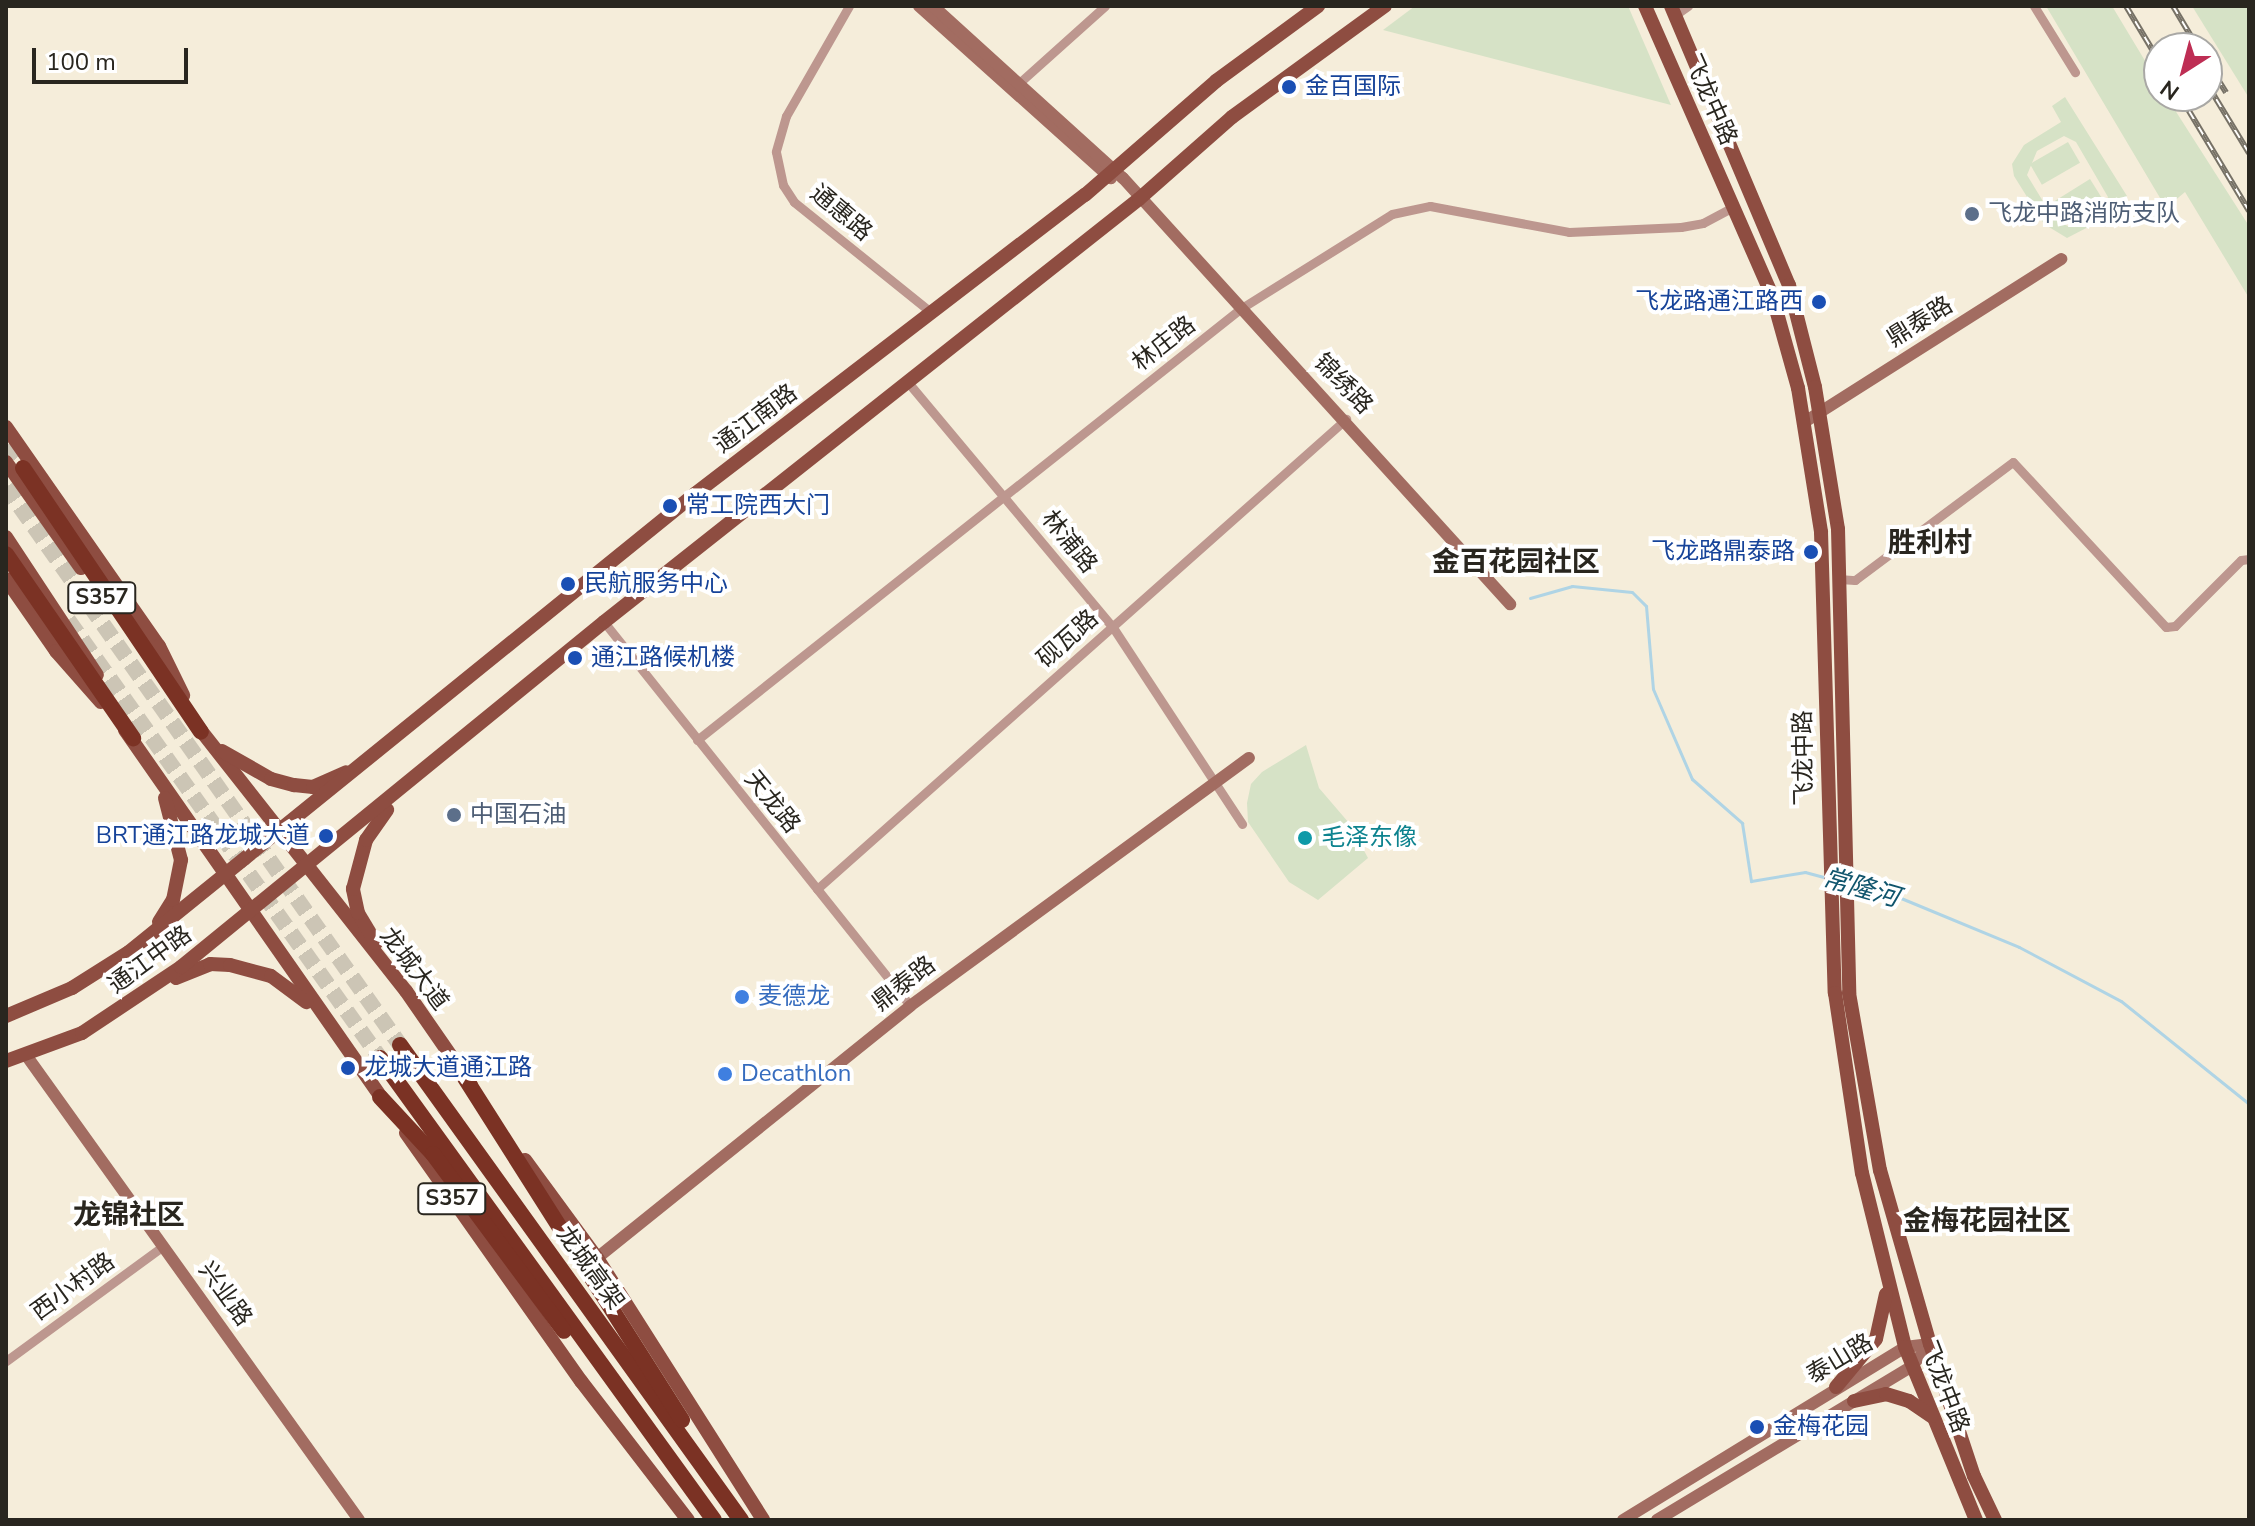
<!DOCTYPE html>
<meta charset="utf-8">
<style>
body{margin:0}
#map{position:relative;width:2255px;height:1526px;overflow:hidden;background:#f5edda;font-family:"Nunito Sans","Noto Sans SC",sans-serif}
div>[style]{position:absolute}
.green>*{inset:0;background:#d6e2c6;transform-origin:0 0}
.stream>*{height:3px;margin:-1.5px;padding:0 1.5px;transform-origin:1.5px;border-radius:1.5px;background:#afd4e5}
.highway-tunnel>*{height:16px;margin-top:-8px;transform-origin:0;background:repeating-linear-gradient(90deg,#ccc5b5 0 16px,transparent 0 24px)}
.street>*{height:9px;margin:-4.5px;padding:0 4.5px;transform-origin:4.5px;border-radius:4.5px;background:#bd978f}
.secondary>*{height:12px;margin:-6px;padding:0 6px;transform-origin:6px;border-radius:6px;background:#a26c61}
.primary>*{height:14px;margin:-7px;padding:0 7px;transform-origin:7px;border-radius:7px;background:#8e4d41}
.highway>*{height:16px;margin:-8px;padding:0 8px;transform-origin:8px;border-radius:8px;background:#7b3224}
.rail>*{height:6px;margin-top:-3px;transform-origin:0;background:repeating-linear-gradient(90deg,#fff 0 9px,#767166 0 18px);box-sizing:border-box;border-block:2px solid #767166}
.dots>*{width:22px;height:22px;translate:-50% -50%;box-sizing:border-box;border:4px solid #fff;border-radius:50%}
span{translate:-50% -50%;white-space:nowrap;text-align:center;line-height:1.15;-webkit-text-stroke:8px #fff;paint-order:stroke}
.shield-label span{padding:2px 6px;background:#fff;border:2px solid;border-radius:6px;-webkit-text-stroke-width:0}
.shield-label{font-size:22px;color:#29261f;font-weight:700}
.transit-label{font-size:24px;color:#164399}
.left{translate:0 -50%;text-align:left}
.right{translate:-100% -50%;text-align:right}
.street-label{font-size:24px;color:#29261f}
.service-label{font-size:24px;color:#4e5e75}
.culture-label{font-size:24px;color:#0d838f}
.shop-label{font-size:24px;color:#366cbe}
.water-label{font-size:26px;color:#10556d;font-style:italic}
.quarter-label{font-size:28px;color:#29261f;font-weight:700}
.frame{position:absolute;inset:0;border:8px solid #29261f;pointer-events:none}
.north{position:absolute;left:2143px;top:32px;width:80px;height:80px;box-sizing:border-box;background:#fff;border:2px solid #a9a8a5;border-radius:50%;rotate:216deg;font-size:22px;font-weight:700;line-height:32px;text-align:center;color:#29261f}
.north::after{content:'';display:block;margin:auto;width:28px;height:36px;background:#be2e54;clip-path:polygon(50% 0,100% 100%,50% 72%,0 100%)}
.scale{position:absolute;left:32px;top:48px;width:156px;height:36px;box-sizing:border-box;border:4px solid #29261f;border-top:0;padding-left:10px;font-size:24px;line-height:28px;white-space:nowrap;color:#29261f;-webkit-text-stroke:6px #fff;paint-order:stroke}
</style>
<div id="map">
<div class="green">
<div style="clip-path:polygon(1415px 6px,1628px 6px,1671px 105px,1383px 30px)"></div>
<div style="clip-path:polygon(2046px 6px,2112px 6px,2159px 84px,2159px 96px,2166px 96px,2249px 226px,2249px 298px,2185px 192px,2166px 208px)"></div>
<div style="clip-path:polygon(2192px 6px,2249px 6px,2249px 98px)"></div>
<div style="clip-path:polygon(evenodd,2065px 97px,2127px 196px,2123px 209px,2067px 238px,2044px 224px,2014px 176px,2012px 164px,2024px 145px,2061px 122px,2052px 106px,2065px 97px,2064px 136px,2076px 142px,2108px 197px,2101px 211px,2069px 227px,2052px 216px,2027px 175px,2037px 151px,2064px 136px)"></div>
<div style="left:2068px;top:142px;width:24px;height:44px;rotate:60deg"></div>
<div style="left:2090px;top:179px;width:25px;height:43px;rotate:58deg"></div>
<div style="clip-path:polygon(1306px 745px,1319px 788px,1349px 823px,1368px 858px,1318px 900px,1289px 882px,1248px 822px,1247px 803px,1251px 784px,1262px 772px)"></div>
</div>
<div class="stream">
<div style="left:1530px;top:598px;width:44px;rotate:-15.9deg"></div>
<div style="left:1572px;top:586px;width:60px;rotate:5.7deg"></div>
<div style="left:1632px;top:592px;width:20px;rotate:45deg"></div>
<div style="left:1646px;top:606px;width:83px;rotate:85.2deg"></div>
<div style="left:1653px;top:689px;width:98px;rotate:66.6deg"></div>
<div style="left:1692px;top:779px;width:67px;rotate:41.3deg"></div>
<div style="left:1742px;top:823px;width:59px;rotate:81.2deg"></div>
<div style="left:1751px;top:881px;width:55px;rotate:-9.5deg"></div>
<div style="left:1805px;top:872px;width:24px;rotate:15deg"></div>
<div style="left:1850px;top:884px;width:48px;rotate:14.6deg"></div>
<div style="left:1896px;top:896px;width:133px;rotate:22.5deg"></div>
<div style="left:2019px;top:947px;width:115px;rotate:27.9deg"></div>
<div style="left:2121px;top:1001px;width:164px;rotate:38.8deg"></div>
</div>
<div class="highway-tunnel">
<div style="left:6px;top:446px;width:28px;rotate:52deg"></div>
<div style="left:6px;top:487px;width:683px;rotate:54.77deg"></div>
<div style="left:68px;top:620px;width:538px;rotate:54.54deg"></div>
</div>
<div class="street">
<div style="left:849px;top:6px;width:127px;rotate:119.8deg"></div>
<div style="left:786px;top:116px;width:37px;rotate:106deg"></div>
<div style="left:776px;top:152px;width:34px;rotate:78deg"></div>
<div style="left:783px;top:185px;width:20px;rotate:57deg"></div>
<div style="left:794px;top:202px;width:177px;rotate:38.8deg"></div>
<div style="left:2034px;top:6px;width:78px;rotate:58.2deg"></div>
<div style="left:1675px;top:15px;width:16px;rotate:-35deg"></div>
<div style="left:1018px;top:84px;width:117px;rotate:-41.9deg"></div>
<div style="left:906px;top:380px;width:321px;rotate:50.1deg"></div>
<div style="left:1112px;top:626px;width:237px;rotate:56.7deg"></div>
<div style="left:1839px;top:579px;width:16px;rotate:4deg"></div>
<div style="left:1855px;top:580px;width:197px;rotate:-36.8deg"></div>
<div style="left:2013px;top:462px;width:225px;rotate:47.2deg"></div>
<div style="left:2166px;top:627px;width:9px;rotate:-6deg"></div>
<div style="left:2175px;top:626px;width:93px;rotate:-45deg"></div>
<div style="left:2241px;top:560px;width:8px;rotate:-7deg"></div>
<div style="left:604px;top:622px;width:491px;rotate:51.4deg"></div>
<div style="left:697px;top:740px;width:693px;rotate:-38.44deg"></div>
<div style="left:1240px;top:309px;width:179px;rotate:-32deg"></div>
<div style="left:1392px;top:214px;width:39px;rotate:-12deg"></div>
<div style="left:1430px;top:206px;width:141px;rotate:10.6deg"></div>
<div style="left:1569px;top:232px;width:112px;rotate:-2.6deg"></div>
<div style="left:1681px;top:227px;width:22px;rotate:-10deg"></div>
<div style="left:1703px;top:223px;width:34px;rotate:-28deg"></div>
<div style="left:817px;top:889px;width:708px;rotate:-41.62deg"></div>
<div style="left:6px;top:1361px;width:195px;rotate:-36.2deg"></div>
</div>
<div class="secondary">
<div style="left:919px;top:6px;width:258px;rotate:41.9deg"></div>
<div style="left:933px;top:6px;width:256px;rotate:42.2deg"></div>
<div style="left:1123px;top:178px;width:576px;rotate:47.75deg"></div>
<div style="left:1803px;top:423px;width:306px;rotate:-32.4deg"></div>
<div style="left:26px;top:1055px;width:572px;rotate:54.39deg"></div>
<div style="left:597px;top:1258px;width:402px;rotate:-38.8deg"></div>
<div style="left:910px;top:1006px;width:420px;rotate:-36.2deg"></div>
<div style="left:1623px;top:1520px;width:331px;rotate:-31.5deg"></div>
<div style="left:1905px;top:1347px;width:25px;rotate:-7deg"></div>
<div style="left:1657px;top:1520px;width:298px;rotate:-31.1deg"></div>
<div style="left:1912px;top:1366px;width:28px;rotate:-51deg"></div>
</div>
<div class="primary">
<div style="left:1645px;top:6px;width:316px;rotate:66.3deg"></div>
<div style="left:1772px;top:295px;width:97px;rotate:74.4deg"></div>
<div style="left:1798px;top:388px;width:146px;rotate:80.9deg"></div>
<div style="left:1821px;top:532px;width:461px;rotate:88.3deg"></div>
<div style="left:1835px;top:993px;width:182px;rotate:81.5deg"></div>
<div style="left:1862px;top:1173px;width:179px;rotate:76.1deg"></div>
<div style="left:1905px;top:1347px;width:187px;rotate:67.7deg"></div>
<div style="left:1671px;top:6px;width:303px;rotate:67.1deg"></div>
<div style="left:1789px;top:285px;width:105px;rotate:75.7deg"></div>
<div style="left:1815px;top:387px;width:144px;rotate:80.8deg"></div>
<div style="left:1838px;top:529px;width:464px;rotate:88.6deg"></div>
<div style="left:1849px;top:993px;width:180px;rotate:80.1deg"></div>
<div style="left:1880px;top:1170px;width:181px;rotate:74deg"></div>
<div style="left:1930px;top:1344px;width:139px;rotate:71.6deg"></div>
<div style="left:1974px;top:1476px;width:49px;rotate:64.5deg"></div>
<div style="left:6px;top:427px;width:267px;rotate:55.1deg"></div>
<div style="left:159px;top:646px;width:55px;rotate:63.9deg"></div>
<div style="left:6px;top:462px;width:130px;rotate:54.7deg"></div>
<div style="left:6px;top:537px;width:165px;rotate:56.6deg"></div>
<div style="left:6px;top:579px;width:88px;rotate:55.2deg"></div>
<div style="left:56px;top:651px;width:68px;rotate:48.6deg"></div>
<div style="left:195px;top:723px;width:341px;rotate:51.8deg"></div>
<div style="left:406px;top:991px;width:114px;rotate:55.3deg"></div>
<div style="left:125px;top:730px;width:455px;rotate:55.1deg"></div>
<div style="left:222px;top:751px;width:56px;rotate:29.7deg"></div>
<div style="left:271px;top:779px;width:24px;rotate:15deg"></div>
<div style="left:294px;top:785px;width:19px;rotate:6deg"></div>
<div style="left:313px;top:787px;width:36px;rotate:-24deg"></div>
<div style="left:159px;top:922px;width:26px;rotate:-58deg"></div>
<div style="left:173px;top:900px;width:41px;rotate:-78.7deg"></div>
<div style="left:181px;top:860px;width:64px;rotate:-104.5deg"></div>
<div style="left:376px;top:943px;width:35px;rotate:-121deg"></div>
<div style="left:358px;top:913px;width:25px;rotate:-102deg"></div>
<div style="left:353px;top:889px;width:51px;rotate:-75.1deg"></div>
<div style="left:366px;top:840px;width:37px;rotate:-55deg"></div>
<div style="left:176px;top:978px;width:37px;rotate:-22deg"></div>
<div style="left:210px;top:964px;width:20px;rotate:3deg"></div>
<div style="left:230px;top:965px;width:42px;rotate:15deg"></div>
<div style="left:271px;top:976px;width:44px;rotate:36.6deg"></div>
<div style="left:6px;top:1016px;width:72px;rotate:-23deg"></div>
<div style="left:72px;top:988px;width:67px;rotate:-32.3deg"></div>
<div style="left:129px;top:952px;width:729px;rotate:-38.99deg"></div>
<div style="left:696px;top:493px;width:490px;rotate:-37.5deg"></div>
<div style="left:1085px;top:195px;width:174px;rotate:-41deg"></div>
<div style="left:1216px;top:81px;width:127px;rotate:-36.3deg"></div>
<div style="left:6px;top:1061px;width:81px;rotate:-20.2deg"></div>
<div style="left:82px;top:1033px;width:119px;rotate:-33.7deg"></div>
<div style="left:181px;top:967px;width:546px;rotate:-39.2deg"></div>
<div style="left:604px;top:622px;width:682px;rotate:-38.33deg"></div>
<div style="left:1139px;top:199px;width:124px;rotate:-41.4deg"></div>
<div style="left:1232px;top:117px;width:189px;rotate:-36deg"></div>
<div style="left:406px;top:1133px;width:304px;rotate:54.8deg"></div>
<div style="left:581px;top:1381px;width:175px;rotate:52.4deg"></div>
<div style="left:525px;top:1160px;width:122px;rotate:53.7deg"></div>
<div style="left:597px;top:1258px;width:310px;rotate:57.6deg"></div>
<div style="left:1836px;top:1387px;width:62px;rotate:-50.2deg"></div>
<div style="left:1876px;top:1339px;width:46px;rotate:-77.5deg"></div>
<div style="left:1854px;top:1401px;width:33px;rotate:-12deg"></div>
<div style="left:1886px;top:1394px;width:24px;rotate:17deg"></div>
<div style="left:1909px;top:1401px;width:27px;rotate:34deg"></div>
</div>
<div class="highway">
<div style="left:23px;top:468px;width:318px;rotate:56deg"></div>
<div style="left:6px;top:554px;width:224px;rotate:55.4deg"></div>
<div style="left:400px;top:1045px;width:585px;rotate:54.33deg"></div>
<div style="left:380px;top:1058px;width:570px;rotate:54.14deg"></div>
<div style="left:465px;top:1078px;width:405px;rotate:57.6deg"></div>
<div style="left:380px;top:1097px;width:78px;rotate:47.1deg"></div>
<div style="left:433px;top:1154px;width:220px;rotate:53.5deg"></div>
</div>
<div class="rail">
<div style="left:2126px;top:6px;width:64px;rotate:59deg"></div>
<div style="left:2173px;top:6px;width:49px;rotate:59.2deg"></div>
<div style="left:2207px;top:62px;width:36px;rotate:58deg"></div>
<div style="left:2207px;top:84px;width:81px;rotate:58.7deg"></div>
<div style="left:2180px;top:96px;width:134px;rotate:59deg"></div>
</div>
<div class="dots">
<div style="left:1289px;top:87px;background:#1a4fb4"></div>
<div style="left:1972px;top:214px;background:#5c6f8a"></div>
<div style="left:1819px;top:302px;background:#1a4fb4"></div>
<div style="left:670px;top:506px;background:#1a4fb4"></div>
<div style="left:1811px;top:552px;background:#1a4fb4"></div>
<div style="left:568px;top:584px;background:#1a4fb4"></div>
<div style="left:575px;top:658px;background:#1a4fb4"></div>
<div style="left:454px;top:815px;background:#5c6f8a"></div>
<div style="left:326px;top:836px;background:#1a4fb4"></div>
<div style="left:1305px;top:838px;background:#0f9aa8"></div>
<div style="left:742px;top:997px;background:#3f7fe0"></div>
<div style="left:348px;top:1068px;background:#1a4fb4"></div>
<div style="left:725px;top:1074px;background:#3f7fe0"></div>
<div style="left:1757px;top:1427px;background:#1a4fb4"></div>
</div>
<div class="shield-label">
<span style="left:102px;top:598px">S357</span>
<span style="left:452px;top:1199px">S357</span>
</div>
<div class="transit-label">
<span class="left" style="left:1305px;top:87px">金百国际</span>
<span class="right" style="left:1803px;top:302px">飞龙路通江路西</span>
<span class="left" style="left:686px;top:506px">常工院西大门</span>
<span class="right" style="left:1795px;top:552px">飞龙路鼎泰路</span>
<span class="left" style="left:584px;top:584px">民航服务中心</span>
<span class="left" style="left:591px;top:658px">通江路候机楼</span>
<span class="right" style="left:310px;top:836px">BRT通江路龙城大道</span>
<span class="left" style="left:364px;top:1068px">龙城大道通江路</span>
<span class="left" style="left:1773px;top:1427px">金梅花园</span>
</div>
<div class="street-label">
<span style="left:1710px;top:100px;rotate:66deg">飞龙中路</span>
<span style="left:841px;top:213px;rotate:40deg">通惠路</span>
<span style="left:1920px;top:322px;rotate:-32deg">鼎泰路</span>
<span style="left:1164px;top:344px;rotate:-38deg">林庄路</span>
<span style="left:1343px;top:384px;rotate:46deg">锦绣路</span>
<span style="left:756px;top:419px;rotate:-37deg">通江南路</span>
<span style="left:1069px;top:542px;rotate:51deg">林浦路</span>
<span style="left:1068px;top:639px;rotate:-42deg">砚瓦路</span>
<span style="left:1804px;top:758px;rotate:-91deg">飞龙中路</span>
<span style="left:772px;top:802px;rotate:51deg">天龙路</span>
<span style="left:150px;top:960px;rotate:-36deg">通江中路</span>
<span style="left:414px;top:969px;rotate:53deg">龙城大道</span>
<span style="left:904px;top:984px;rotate:-38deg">鼎泰路</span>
<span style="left:590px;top:1268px;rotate:54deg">龙城高架</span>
<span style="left:73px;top:1287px;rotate:-36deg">西小村路</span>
<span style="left:225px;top:1294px;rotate:54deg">兴业路</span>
<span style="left:1840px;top:1359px;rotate:-31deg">泰山路</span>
<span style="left:1944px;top:1387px;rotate:69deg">飞龙中路</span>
</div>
<div class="service-label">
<span class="left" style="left:1988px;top:214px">飞龙中路消防支队</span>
<span class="left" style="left:470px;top:815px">中国石油</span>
</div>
<div class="culture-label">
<span class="left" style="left:1321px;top:838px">毛泽东像</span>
</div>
<div class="shop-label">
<span class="left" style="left:758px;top:997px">麦德龙</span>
<span class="left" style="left:741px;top:1074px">Decathlon</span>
</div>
<div class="water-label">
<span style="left:1861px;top:888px;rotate:16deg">常隆河</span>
</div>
<div class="quarter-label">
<span style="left:1930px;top:543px">胜利村</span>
<span style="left:1516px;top:562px">金百花园社区</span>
<span style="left:129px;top:1215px">龙锦社区</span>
<span style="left:1987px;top:1221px">金梅花园社区</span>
</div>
<div class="frame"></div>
<div class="north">N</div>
<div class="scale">100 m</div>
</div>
